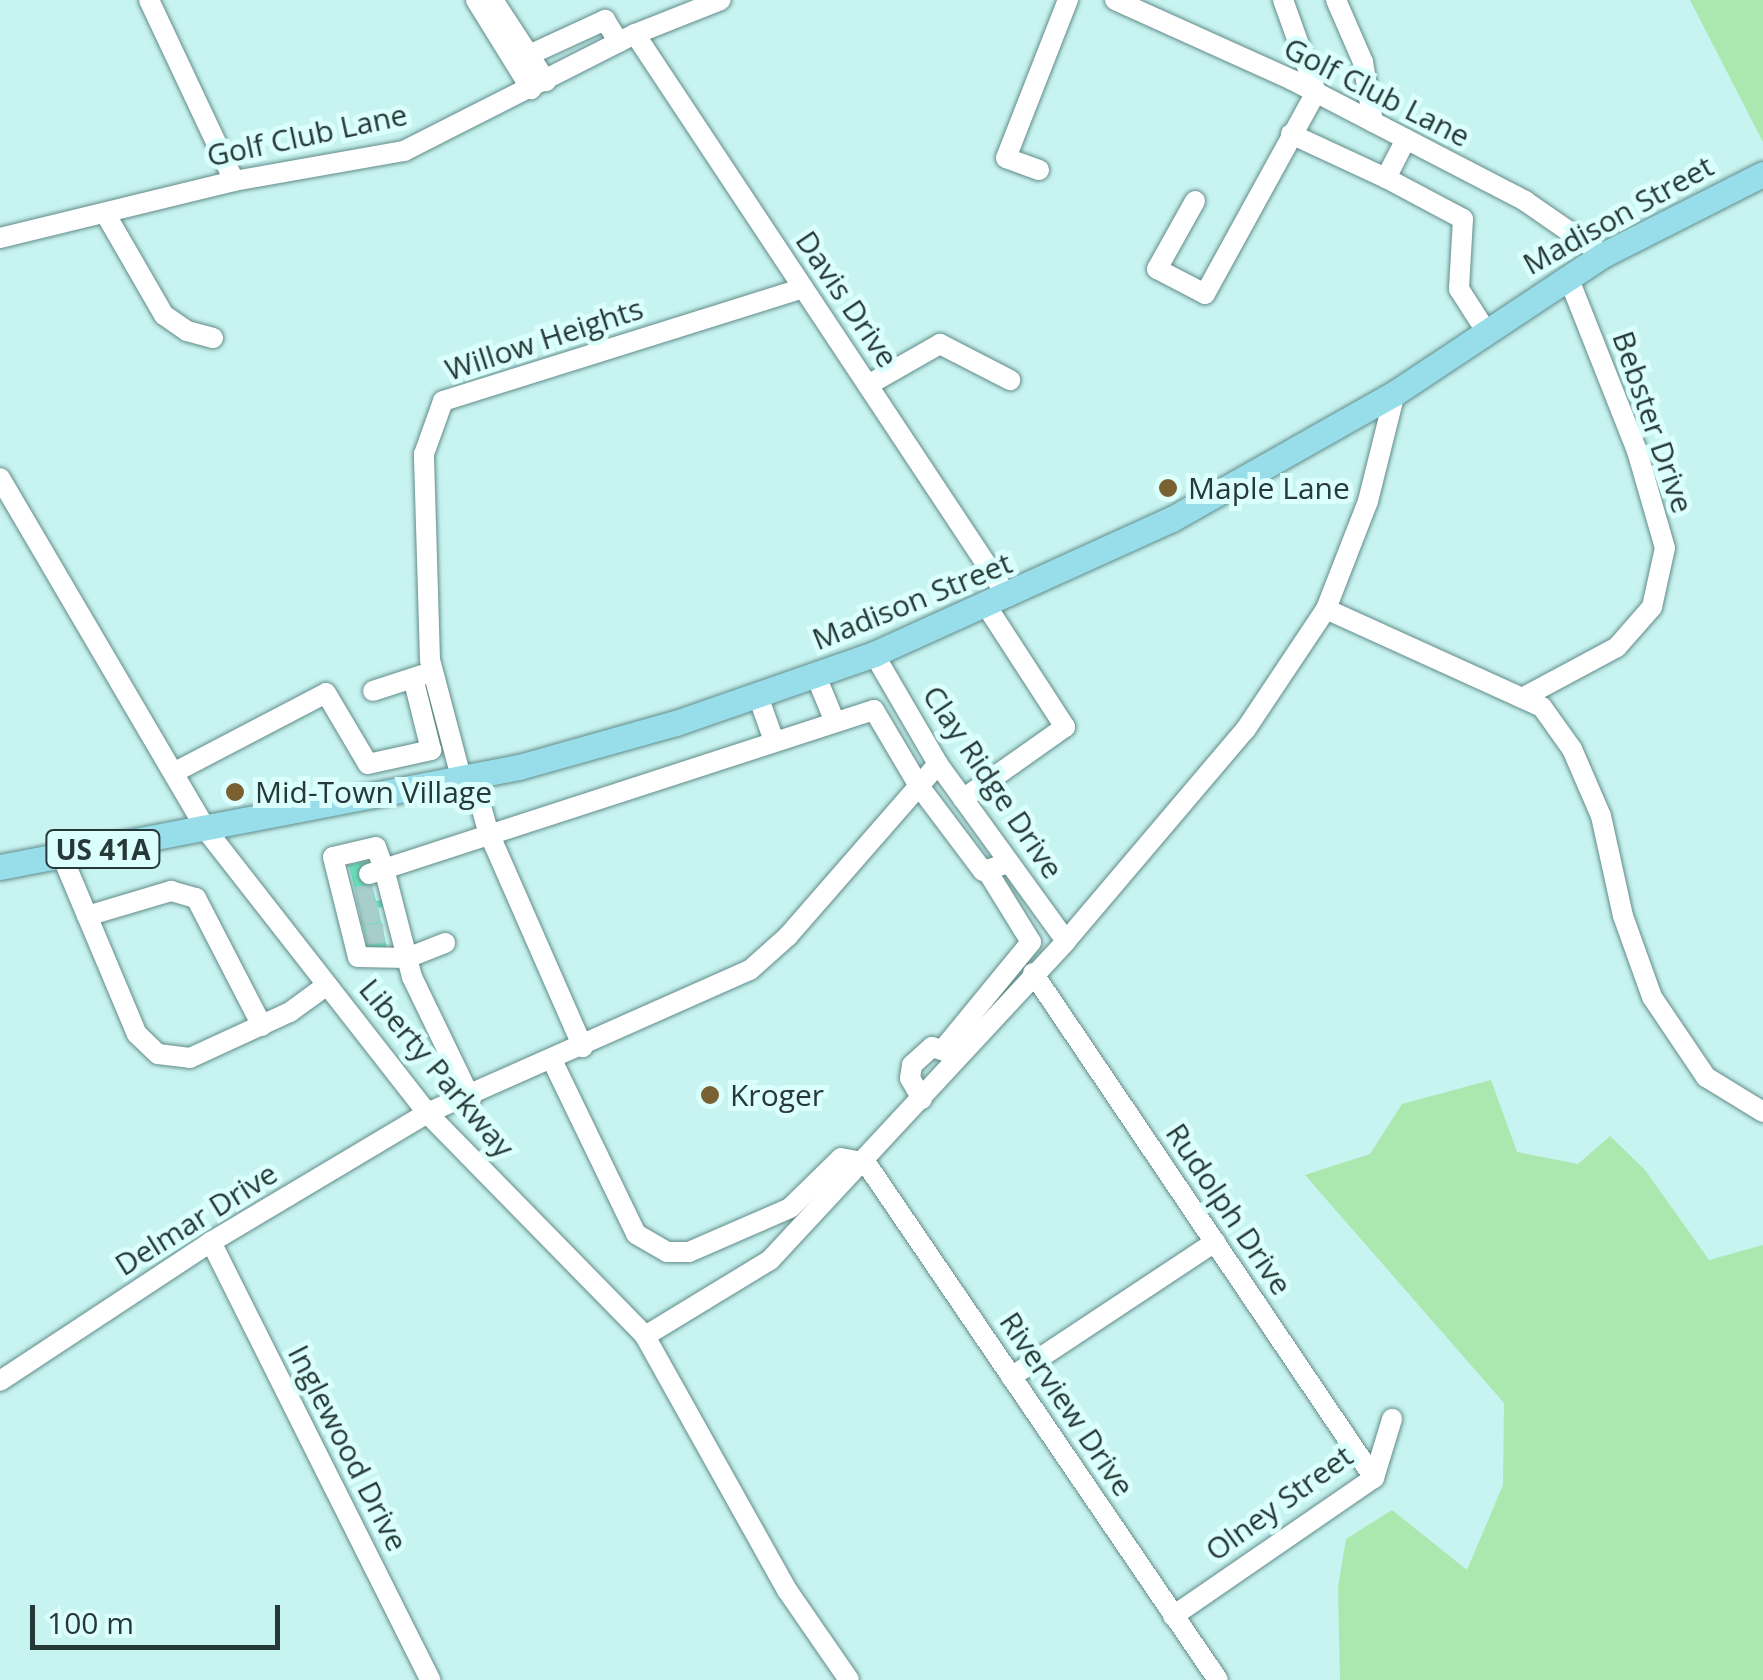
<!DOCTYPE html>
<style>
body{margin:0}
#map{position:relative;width:1763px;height:1680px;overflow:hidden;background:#c7f3f0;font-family:"Open Sans",sans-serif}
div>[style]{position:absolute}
.green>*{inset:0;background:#aae8b0}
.building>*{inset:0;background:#69e0b9}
.minor-tunnel>*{height:20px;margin-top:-10px;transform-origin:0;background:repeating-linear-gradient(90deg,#a7cecb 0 20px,transparent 0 30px)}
.roads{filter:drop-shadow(0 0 2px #628b89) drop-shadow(0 0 2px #628b89)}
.minor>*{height:20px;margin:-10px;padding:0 10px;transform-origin:10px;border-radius:10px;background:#fff}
.major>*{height:25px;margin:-12.5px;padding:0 12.5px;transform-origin:12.5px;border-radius:12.5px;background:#97ddea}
.dots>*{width:28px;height:28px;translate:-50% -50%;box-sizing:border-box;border:5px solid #dbfffc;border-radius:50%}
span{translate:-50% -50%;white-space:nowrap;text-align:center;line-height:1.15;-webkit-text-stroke:10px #dbfffc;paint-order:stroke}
.shield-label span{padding:2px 8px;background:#dbfffc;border:2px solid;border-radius:8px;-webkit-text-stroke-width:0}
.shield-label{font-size:28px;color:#263837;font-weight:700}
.street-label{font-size:30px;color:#263837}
.poi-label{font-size:30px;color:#263837}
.left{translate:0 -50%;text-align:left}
.scale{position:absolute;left:30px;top:1605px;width:250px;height:45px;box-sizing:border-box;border:5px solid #263837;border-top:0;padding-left:12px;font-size:30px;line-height:35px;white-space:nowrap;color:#263837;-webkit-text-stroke:8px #dbfffc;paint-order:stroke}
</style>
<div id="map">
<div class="green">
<div style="clip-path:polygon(1690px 0,1763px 0,1763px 142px)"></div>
<div style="clip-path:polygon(1491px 1080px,1517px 1152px,1578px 1164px,1610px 1136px,1645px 1170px,1709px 1260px,1763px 1245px,1763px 1680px,1340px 1680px,1338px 1587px,1346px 1539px,1392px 1510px,1467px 1570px,1503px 1485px,1504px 1403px,1305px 1175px,1370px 1154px,1402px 1104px)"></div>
</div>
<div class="building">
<div style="clip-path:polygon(366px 861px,376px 901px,385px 899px,386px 906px,378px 908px,387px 948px,369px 953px,349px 865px)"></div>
</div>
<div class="minor-tunnel">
<div style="left:356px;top:897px;width:18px;rotate:-9deg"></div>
<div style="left:360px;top:915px;width:19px;rotate:-9deg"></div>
<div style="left:365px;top:935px;width:19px;rotate:-6deg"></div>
</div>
<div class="roads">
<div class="minor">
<div style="left:149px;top:0;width:200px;rotate:64.8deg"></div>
<div style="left:476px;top:0;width:105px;rotate:58.3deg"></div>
<div style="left:493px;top:0;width:97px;rotate:56.8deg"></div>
<div style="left:1115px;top:0;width:194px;rotate:24.3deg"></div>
<div style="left:1292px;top:80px;width:263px;rotate:27.4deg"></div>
<div style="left:1525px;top:201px;width:95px;rotate:34.7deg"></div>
<div style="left:1336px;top:0;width:68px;rotate:66.5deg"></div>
<div style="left:1363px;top:62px;width:61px;rotate:80.5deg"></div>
<div style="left:635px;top:34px;width:675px;rotate:56.47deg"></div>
<div style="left:529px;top:55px;width:84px;rotate:-24.7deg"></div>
<div style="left:605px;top:20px;width:26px;rotate:58deg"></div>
<div style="left:1291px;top:134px;width:105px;rotate:24.9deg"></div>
<div style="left:1406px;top:139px;width:44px;rotate:117.1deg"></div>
<div style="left:1386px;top:178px;width:87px;rotate:28deg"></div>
<div style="left:1463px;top:219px;width:70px;rotate:93.3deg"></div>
<div style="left:1459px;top:289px;width:50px;rotate:57.3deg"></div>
<div style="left:1039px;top:170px;width:35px;rotate:-160deg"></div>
<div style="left:1006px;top:158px;width:170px;rotate:-68.6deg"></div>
<div style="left:1195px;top:201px;width:78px;rotate:119.2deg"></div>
<div style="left:1157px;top:269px;width:54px;rotate:27.5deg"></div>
<div style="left:1205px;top:294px;width:230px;rotate:-61.2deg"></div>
<div style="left:1316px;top:92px;width:98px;rotate:-109.7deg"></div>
<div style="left:105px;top:213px;width:118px;rotate:60deg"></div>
<div style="left:164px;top:315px;width:28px;rotate:35deg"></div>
<div style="left:187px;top:331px;width:27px;rotate:15deg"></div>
<div style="left:0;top:238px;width:241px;rotate:-13.7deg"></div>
<div style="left:234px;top:181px;width:173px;rotate:-10deg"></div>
<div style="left:404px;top:151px;width:259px;rotate:-26.9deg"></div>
<div style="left:635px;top:34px;width:92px;rotate:-21.6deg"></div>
<div style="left:868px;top:385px;width:83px;rotate:-29.7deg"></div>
<div style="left:940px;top:344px;width:79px;rotate:27.2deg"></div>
<div style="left:0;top:478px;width:409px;rotate:59.6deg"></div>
<div style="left:207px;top:831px;width:358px;rotate:52deg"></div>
<div style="left:427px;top:1113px;width:312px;rotate:45.6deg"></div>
<div style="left:645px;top:1336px;width:291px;rotate:60.8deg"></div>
<div style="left:787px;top:1590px;width:109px;rotate:55.4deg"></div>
<div style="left:1326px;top:609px;width:237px;rotate:24.4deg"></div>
<div style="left:1542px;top:707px;width:52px;rotate:54.5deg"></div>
<div style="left:1572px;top:749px;width:73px;rotate:66.6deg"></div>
<div style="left:1601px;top:816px;width:102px;rotate:77.6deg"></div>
<div style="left:1623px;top:916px;width:86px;rotate:70.3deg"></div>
<div style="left:1652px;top:997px;width:97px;rotate:56deg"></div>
<div style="left:1706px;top:1077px;width:67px;rotate:31.6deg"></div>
<div style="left:874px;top:654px;width:127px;rotate:59.8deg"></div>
<div style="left:938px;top:764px;width:218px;rotate:54.1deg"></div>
<div style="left:816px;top:676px;width:50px;rotate:67.6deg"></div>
<div style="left:373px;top:691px;width:52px;rotate:-18.1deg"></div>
<div style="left:758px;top:696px;width:48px;rotate:70.4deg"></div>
<div style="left:1522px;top:698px;width:108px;rotate:-28.2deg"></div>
<div style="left:1617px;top:647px;width:53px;rotate:-48.8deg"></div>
<div style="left:1652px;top:607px;width:60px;rotate:-77.6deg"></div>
<div style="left:1665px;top:548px;width:101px;rotate:-106.1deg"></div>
<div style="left:1637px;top:451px;width:187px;rotate:-111.6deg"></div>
<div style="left:175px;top:772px;width:170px;rotate:-27.6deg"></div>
<div style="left:326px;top:693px;width:82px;rotate:59.4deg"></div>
<div style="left:368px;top:764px;width:65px;rotate:-12.5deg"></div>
<div style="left:431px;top:750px;width:74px;rotate:-104deg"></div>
<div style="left:473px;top:778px;width:55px;rotate:74.2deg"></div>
<div style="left:488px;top:831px;width:236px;rotate:66.3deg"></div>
<div style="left:462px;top:781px;width:125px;rotate:-104.8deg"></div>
<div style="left:430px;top:660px;width:206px;rotate:-91.7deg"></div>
<div style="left:424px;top:454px;width:56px;rotate:-70.3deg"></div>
<div style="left:443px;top:401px;width:377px;rotate:-17.4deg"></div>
<div style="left:963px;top:799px;width:125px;rotate:-35.2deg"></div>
<div style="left:1065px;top:727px;width:143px;rotate:-123deg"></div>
<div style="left:62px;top:856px;width:193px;rotate:67.2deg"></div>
<div style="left:137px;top:1034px;width:29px;rotate:44deg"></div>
<div style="left:158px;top:1054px;width:32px;rotate:7deg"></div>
<div style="left:190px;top:1058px;width:110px;rotate:-24.7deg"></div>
<div style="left:290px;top:1012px;width:46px;rotate:-36.1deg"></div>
<div style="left:369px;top:874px;width:16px;rotate:-18deg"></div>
<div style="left:384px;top:869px;width:23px;rotate:-110deg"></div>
<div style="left:376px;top:847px;width:44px;rotate:166.9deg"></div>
<div style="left:333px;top:857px;width:103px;rotate:76deg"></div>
<div style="left:358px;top:957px;width:49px;rotate:1.2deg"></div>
<div style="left:407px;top:958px;width:41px;rotate:-21.5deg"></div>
<div style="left:87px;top:916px;width:88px;rotate:-16.6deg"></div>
<div style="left:171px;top:891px;width:26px;rotate:16deg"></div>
<div style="left:196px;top:898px;width:144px;rotate:62.7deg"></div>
<div style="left:1033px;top:973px;width:609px;rotate:55.97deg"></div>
<div style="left:944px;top:1048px;width:137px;rotate:-50.6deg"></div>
<div style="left:1031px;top:942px;width:80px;rotate:-121.7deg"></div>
<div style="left:552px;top:1060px;width:193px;rotate:64.2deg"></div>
<div style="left:636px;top:1234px;width:36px;rotate:30deg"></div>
<div style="left:667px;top:1252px;width:22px"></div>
<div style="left:689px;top:1252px;width:110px;rotate:-23.5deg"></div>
<div style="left:790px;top:1208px;width:71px;rotate:-44.4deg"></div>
<div style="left:841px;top:1158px;width:25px;rotate:11deg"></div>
<div style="left:866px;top:1163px;width:625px;rotate:55.75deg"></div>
<div style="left:471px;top:1099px;width:136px;rotate:-115.8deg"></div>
<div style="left:412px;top:977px;width:112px;rotate:-104.5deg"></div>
<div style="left:384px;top:869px;width:515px;rotate:-17.98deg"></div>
<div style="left:874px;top:710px;width:88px;rotate:59.4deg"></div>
<div style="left:919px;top:786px;width:106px;rotate:53deg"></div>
<div style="left:983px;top:871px;width:27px;rotate:-17deg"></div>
<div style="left:922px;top:1099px;width:24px;rotate:-120deg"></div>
<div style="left:910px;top:1078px;width:13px;rotate:-81deg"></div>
<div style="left:912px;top:1065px;width:27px;rotate:-42deg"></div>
<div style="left:932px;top:1047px;width:22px;rotate:18deg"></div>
<div style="left:211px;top:1242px;width:490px;rotate:63.4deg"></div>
<div style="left:645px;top:1336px;width:146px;rotate:-31.3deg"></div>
<div style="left:770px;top:1260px;width:435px;rotate:-47.1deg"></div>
<div style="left:1066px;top:941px;width:278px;rotate:-49.7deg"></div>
<div style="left:1246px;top:729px;width:144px;rotate:-56.3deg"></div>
<div style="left:1326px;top:609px;width:116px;rotate:-68.7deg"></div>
<div style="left:1368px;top:501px;width:111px;rotate:-76deg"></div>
<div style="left:1011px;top:1377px;width:245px;rotate:-33.5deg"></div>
<div style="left:0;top:1381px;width:253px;rotate:-33.4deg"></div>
<div style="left:211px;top:1242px;width:252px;rotate:-30.8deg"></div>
<div style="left:427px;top:1113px;width:353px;rotate:-23.9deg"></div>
<div style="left:750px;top:970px;width:51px;rotate:-41.8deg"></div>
<div style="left:788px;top:936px;width:228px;rotate:-48.9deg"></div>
<div style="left:1173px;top:1616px;width:244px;rotate:-34.5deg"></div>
<div style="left:1374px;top:1478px;width:62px;rotate:-73deg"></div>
</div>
<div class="major">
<div style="left:0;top:867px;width:529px;rotate:-10.91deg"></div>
<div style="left:519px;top:767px;width:163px;rotate:-15.7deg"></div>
<div style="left:676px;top:723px;width:210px;rotate:-19.2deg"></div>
<div style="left:874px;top:654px;width:327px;rotate:-24.4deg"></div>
<div style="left:1172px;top:519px;width:256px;rotate:-29.5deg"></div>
<div style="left:1395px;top:393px;width:250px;rotate:-33.6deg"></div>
<div style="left:1603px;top:255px;width:179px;rotate:-26.9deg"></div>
</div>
</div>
<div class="dots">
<div style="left:1168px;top:488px;background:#7a6132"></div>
<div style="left:235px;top:792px;background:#7a6132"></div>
<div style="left:710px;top:1095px;background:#7a6132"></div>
</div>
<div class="shield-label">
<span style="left:103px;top:849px">US 41A</span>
</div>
<div class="street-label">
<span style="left:1377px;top:92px;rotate:27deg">Golf Club Lane</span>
<span style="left:307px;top:135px;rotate:-12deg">Golf Club Lane</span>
<span style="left:1618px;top:215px;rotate:-29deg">Madison Street</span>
<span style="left:847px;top:299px;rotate:56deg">Davis Drive</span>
<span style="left:544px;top:339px;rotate:-18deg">Willow Heights</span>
<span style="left:1653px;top:422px;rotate:71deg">Bebster Drive</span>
<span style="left:912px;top:601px;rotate:-22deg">Madison Street</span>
<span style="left:993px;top:782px;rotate:56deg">Clay Ridge Drive</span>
<span style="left:437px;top:1068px;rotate:50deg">Liberty Parkway</span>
<span style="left:1229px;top:1209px;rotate:56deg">Rudolph Drive</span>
<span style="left:196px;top:1219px;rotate:-32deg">Delmar Drive</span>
<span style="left:1067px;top:1404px;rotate:56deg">Riverview Drive</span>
<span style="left:348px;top:1448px;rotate:63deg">Inglewood Drive</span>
<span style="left:1279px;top:1503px;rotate:-36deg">Olney Street</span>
</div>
<div class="poi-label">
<span class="left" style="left:1188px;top:488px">Maple Lane</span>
<span class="left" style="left:255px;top:792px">Mid-Town Village</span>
<span class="left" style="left:730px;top:1095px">Kroger</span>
</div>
<div class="scale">100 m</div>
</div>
